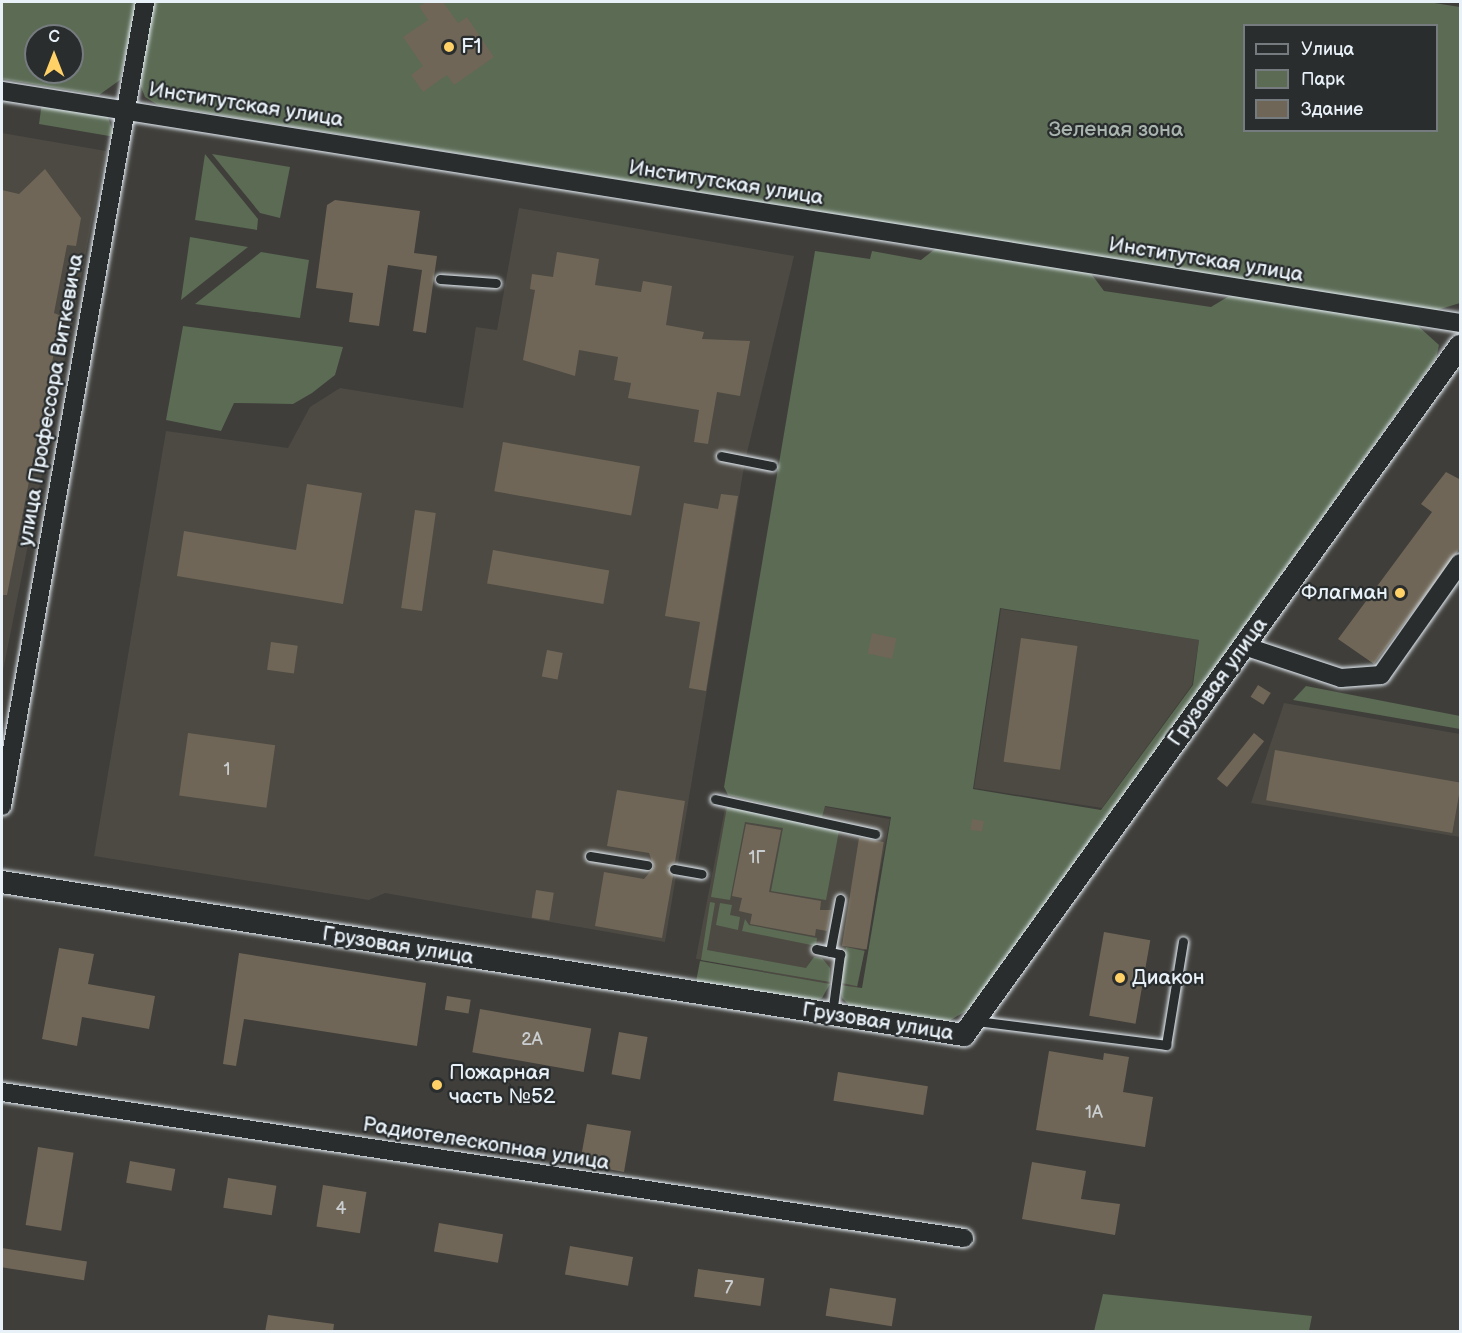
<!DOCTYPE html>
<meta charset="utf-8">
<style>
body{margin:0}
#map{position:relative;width:1462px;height:1333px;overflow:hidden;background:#3f3e3a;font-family:"Balsamiq Sans",sans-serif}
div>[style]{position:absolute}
.built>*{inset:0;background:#4d4a43;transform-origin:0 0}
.green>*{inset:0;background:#5b6b54;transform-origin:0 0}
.building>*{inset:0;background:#6f6657;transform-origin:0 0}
.roads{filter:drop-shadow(0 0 2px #e8f1f8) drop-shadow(0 0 2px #e8f1f8)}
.service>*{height:9px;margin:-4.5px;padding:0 4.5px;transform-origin:4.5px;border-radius:4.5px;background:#2a2d2e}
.minor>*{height:18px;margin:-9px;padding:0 9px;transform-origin:9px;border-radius:9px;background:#2a2d2e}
.tertiary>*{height:22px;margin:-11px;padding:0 11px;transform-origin:11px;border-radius:11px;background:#2a2d2e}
.dots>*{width:16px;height:16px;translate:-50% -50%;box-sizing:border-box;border:3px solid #2a2d2e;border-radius:50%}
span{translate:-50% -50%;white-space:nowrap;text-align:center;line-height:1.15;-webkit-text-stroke:4.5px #2a2d2e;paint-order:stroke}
.number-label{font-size:18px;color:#caced0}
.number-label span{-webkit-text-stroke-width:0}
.poi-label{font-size:21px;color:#e8f1f8}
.left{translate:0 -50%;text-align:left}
.right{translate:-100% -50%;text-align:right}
.street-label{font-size:21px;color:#e8f1f8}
.park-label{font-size:21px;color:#a9b5ae}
.frame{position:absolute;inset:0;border:3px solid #e8f1f8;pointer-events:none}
.legend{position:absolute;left:1243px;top:24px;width:195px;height:108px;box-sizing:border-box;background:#2a2d2e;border:2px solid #767b7f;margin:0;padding:8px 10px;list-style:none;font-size:18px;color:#e8f1f8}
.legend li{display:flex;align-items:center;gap:12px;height:30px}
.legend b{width:30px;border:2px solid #767b7f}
.north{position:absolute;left:24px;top:24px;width:60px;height:60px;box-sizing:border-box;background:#2a2d2e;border:2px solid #767b7f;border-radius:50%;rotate:0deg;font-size:16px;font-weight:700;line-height:24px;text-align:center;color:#e8f1f8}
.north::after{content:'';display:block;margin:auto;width:21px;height:27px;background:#ffd166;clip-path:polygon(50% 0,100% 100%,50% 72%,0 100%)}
</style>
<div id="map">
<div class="built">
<div style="clip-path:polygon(2px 133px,106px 151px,2px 676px)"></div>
<div style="clip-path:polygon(519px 208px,794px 256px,745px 461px,665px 942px,385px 893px,369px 900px,94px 856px,166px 431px,288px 448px,310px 407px,340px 388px,463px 408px,476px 327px,497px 330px)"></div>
<div style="clip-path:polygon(1001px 609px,1199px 640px,1192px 685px,1102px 808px,974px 788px)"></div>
<div style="clip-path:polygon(1284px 703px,1460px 734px,1460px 837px,1251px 803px)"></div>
<div style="left:729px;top:788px;width:164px;height:174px;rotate:11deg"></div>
</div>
<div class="green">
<div style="clip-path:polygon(evenodd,2px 2px,137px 2px,120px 80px,99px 95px,2px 79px,2px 2px,36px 36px,72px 36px,72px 72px,36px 72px,36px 36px)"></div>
<div style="clip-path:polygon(evenodd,151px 2px,1428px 2px,1460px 7px,1460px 303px,1434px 311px,158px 105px,145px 97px,140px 84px,151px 2px,1244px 26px,1436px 26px,1436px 130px,1244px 130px,1244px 26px)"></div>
<div style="clip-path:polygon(42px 102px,106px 112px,115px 137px,39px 124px)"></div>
<div style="clip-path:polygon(205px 154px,258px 219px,257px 230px,195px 220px)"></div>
<div style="clip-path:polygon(212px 154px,290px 167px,280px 218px,260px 213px)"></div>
<div style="clip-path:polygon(190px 237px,248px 247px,181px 300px)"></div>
<div style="clip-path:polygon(evenodd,940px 245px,1090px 272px,1104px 291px,1211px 307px,1234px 293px,1401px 322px,1418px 326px,1439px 345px,1436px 358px,973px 1007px,947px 1022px,852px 1008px,842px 998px,840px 985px,862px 988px,891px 817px,825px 806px,822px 817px,728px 795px,724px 787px,815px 251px,870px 259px,872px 251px,921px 260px,940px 245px,1000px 608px,1199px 640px,1193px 685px,1101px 810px,973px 789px,1000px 608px)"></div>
<div style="clip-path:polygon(261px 252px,309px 260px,300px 318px,195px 304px)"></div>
<div style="clip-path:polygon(183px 326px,343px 347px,335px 375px,312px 393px,293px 404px,234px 403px,221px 431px,166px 420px)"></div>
<div style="clip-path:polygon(1306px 686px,1460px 716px,1460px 729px,1293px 700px)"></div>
<div style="clip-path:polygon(727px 807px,839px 831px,826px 900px,771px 891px,783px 828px,745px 822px,730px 900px,711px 897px)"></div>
<div style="clip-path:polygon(710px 902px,715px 903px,707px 950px,806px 968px,814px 957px,822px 958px,830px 968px,830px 982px,701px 960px)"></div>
<div style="clip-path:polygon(720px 903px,732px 905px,730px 915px,740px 917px,738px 930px,716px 925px)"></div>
<div style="clip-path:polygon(745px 919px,749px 925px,817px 938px,816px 946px,742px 931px)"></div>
<div style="left:846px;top:947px;width:19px;height:36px;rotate:12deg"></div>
<div style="clip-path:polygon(700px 961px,830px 984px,822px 998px,813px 1002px,695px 987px)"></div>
<div style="clip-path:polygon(1103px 1294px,1312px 1316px,1309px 1331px,1094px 1331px)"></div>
</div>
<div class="building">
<div style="clip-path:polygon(426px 2px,443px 2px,458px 23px,467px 17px,494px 57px,454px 85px,447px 75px,423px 92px,411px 75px,423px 66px,403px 37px,428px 20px,419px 6px)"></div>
<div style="clip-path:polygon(45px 169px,81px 218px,76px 246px,67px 245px,54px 313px,61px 316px,7px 595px,2px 595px,2px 190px,19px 194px)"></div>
<div style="clip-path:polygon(335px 200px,420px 211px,414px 253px,437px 256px,426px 333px,413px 331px,422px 270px,388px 265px,379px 326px,349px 322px,353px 293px,316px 288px,327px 205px)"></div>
<div style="clip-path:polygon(557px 252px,599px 259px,595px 285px,641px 292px,643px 281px,672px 286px,666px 325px,704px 332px,702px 339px,750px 341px,740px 396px,717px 392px,708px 444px,694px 442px,699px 410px,628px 398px,631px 383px,614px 380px,618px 357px,579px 350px,575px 376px,523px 360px,535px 290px,530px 289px,532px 274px,553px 277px)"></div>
<div style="left:503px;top:442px;width:139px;height:50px;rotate:10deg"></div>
<div style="clip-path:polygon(1446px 472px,1461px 480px,1461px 547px,1374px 664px,1338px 639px,1432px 512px,1421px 504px)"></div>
<div style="clip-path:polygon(307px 484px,362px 493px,343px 604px,177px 576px,184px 531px,296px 550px)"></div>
<div style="clip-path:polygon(721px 494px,738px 496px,706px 691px,689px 688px,700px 622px,665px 616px,684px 503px,718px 509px)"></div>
<div style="left:415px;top:510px;width:21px;height:99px;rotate:8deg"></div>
<div style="left:493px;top:550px;width:118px;height:34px;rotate:10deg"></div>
<div style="left:872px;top:633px;width:25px;height:21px;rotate:12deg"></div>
<div style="left:1021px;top:638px;width:57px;height:125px;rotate:8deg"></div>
<div style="left:271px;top:642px;width:27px;height:28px;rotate:8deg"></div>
<div style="left:547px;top:650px;width:16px;height:27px;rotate:11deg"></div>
<div style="left:1258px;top:685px;width:15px;height:14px;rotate:32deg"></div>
<div style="left:188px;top:733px;width:88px;height:63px;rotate:8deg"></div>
<div style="left:1254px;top:733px;width:13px;height:59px;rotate:39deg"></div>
<div style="left:1275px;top:750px;width:189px;height:51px;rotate:10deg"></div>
<div style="clip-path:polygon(617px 790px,685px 801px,675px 862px,667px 868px,673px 876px,662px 938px,595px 926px,604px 872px,644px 879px,654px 867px,649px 853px,607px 846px)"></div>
<div style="left:972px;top:819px;width:12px;height:11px;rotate:9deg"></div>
<div style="clip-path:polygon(746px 824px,781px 830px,769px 892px,821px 901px,820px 910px,831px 910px,827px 931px,816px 929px,815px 936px,750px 924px,752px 914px,739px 911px,742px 898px,732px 896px)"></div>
<div style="left:859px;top:838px;width:25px;height:109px;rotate:9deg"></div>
<div style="left:536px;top:890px;width:18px;height:28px;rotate:9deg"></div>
<div style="left:1104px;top:932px;width:47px;height:85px;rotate:10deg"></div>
<div style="clip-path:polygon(59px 948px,94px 954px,88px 984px,155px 996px,149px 1029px,82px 1017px,77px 1046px,42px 1039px)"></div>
<div style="clip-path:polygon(239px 953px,426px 983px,417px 1046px,244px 1019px,236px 1066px,223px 1064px)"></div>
<div style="left:447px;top:996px;width:24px;height:14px;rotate:9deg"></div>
<div style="left:480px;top:1009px;width:113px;height:44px;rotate:10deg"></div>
<div style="left:619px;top:1032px;width:29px;height:43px;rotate:10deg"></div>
<div style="clip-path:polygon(1049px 1051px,1103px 1060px,1104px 1053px,1129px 1057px,1123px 1092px,1153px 1097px,1145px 1147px,1036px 1130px)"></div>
<div style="left:838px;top:1072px;width:91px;height:29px;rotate:9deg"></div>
<div style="clip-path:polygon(587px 1124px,631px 1131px,624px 1172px,608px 1169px,609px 1161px,581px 1157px)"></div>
<div style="left:38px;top:1147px;width:36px;height:79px;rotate:9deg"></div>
<div style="left:130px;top:1161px;width:46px;height:22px;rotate:10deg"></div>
<div style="clip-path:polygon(1032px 1162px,1086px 1171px,1081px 1199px,1120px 1204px,1115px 1235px,1022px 1219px)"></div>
<div style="left:228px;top:1178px;width:49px;height:30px;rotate:9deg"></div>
<div style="left:323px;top:1185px;width:44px;height:42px;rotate:9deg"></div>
<div style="left:439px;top:1223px;width:65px;height:29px;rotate:10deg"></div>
<div style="left:570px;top:1246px;width:64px;height:29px;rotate:10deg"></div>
<div style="left:2px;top:1248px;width:86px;height:19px;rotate:9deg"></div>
<div style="left:698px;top:1269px;width:67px;height:28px;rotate:8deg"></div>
<div style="left:830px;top:1288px;width:67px;height:28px;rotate:9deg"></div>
<div style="clip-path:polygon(268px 1315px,334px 1324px,333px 1332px,265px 1332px)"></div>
</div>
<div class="roads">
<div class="service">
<div style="left:440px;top:279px;width:56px;rotate:4.1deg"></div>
<div style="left:721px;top:456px;width:52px;rotate:11.1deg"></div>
<div style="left:715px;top:799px;width:164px;rotate:12.3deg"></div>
<div style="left:590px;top:856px;width:58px;rotate:9deg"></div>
<div style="left:674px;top:869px;width:28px;rotate:10deg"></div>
<div style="left:816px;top:949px;width:25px;rotate:12deg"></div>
<div style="left:840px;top:954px;width:61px;rotate:97.6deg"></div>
<div style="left:830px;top:952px;width:54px;rotate:-79.3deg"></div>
<div style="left:977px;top:1021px;width:191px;rotate:7.2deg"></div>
<div style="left:1166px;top:1045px;width:105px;rotate:-80.7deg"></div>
</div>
<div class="minor">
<div style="left:2px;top:91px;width:1476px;rotate:9.04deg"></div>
<div style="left:1244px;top:646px;width:102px;rotate:18.3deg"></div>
<div style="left:1341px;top:678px;width:40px;rotate:-4.3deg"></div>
<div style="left:1381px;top:675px;width:137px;rotate:-54.8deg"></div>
<div style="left:2px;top:806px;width:817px;rotate:-79.91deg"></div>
<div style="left:2px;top:1092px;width:973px;rotate:8.63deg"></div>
</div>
<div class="tertiary">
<div style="left:2px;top:882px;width:974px;rotate:9.04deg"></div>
<div style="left:964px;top:1035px;width:849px;rotate:-54.25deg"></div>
</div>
</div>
<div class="dots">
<div style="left:449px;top:47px;background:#ffd166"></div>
<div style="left:1400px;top:593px;background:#ffd166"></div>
<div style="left:1120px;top:978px;background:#ffd166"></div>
<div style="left:437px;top:1085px;background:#ffd166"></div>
</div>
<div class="number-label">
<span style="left:227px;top:770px">1</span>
<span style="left:757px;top:858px">1Г</span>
<span style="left:532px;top:1040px">2А</span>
<span style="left:1094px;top:1113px">1А</span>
<span style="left:341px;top:1209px">4</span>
<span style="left:729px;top:1288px">7</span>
</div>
<div class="poi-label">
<span class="left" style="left:461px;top:47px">F1</span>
<span class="right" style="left:1388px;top:593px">Флагман</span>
<span class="left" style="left:1132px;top:978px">Диакон</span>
<span class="left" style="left:449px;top:1085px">Пожарная<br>часть №52</span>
</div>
<div class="street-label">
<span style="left:246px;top:105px;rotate:9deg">Институтская улица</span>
<span style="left:726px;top:183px;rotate:9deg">Институтская улица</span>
<span style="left:1206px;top:260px;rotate:9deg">Институтская улица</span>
<span style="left:51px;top:400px;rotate:-80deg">улица Профессора Виткевича</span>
<span style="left:1218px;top:682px;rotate:-54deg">Грузовая улица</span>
<span style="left:398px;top:946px;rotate:9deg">Грузовая улица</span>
<span style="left:878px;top:1022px;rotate:9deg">Грузовая улица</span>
<span style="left:486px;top:1144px;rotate:9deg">Радиотелескопная улица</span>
</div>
<div class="park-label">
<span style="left:1116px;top:130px">Зеленая зона</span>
</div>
<div class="frame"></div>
<ul class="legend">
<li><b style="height:8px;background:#2a2d2e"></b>Улица</li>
<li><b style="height:16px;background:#5b6b54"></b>Парк</li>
<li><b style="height:16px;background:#6f6657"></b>Здание</li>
</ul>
<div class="north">С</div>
</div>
